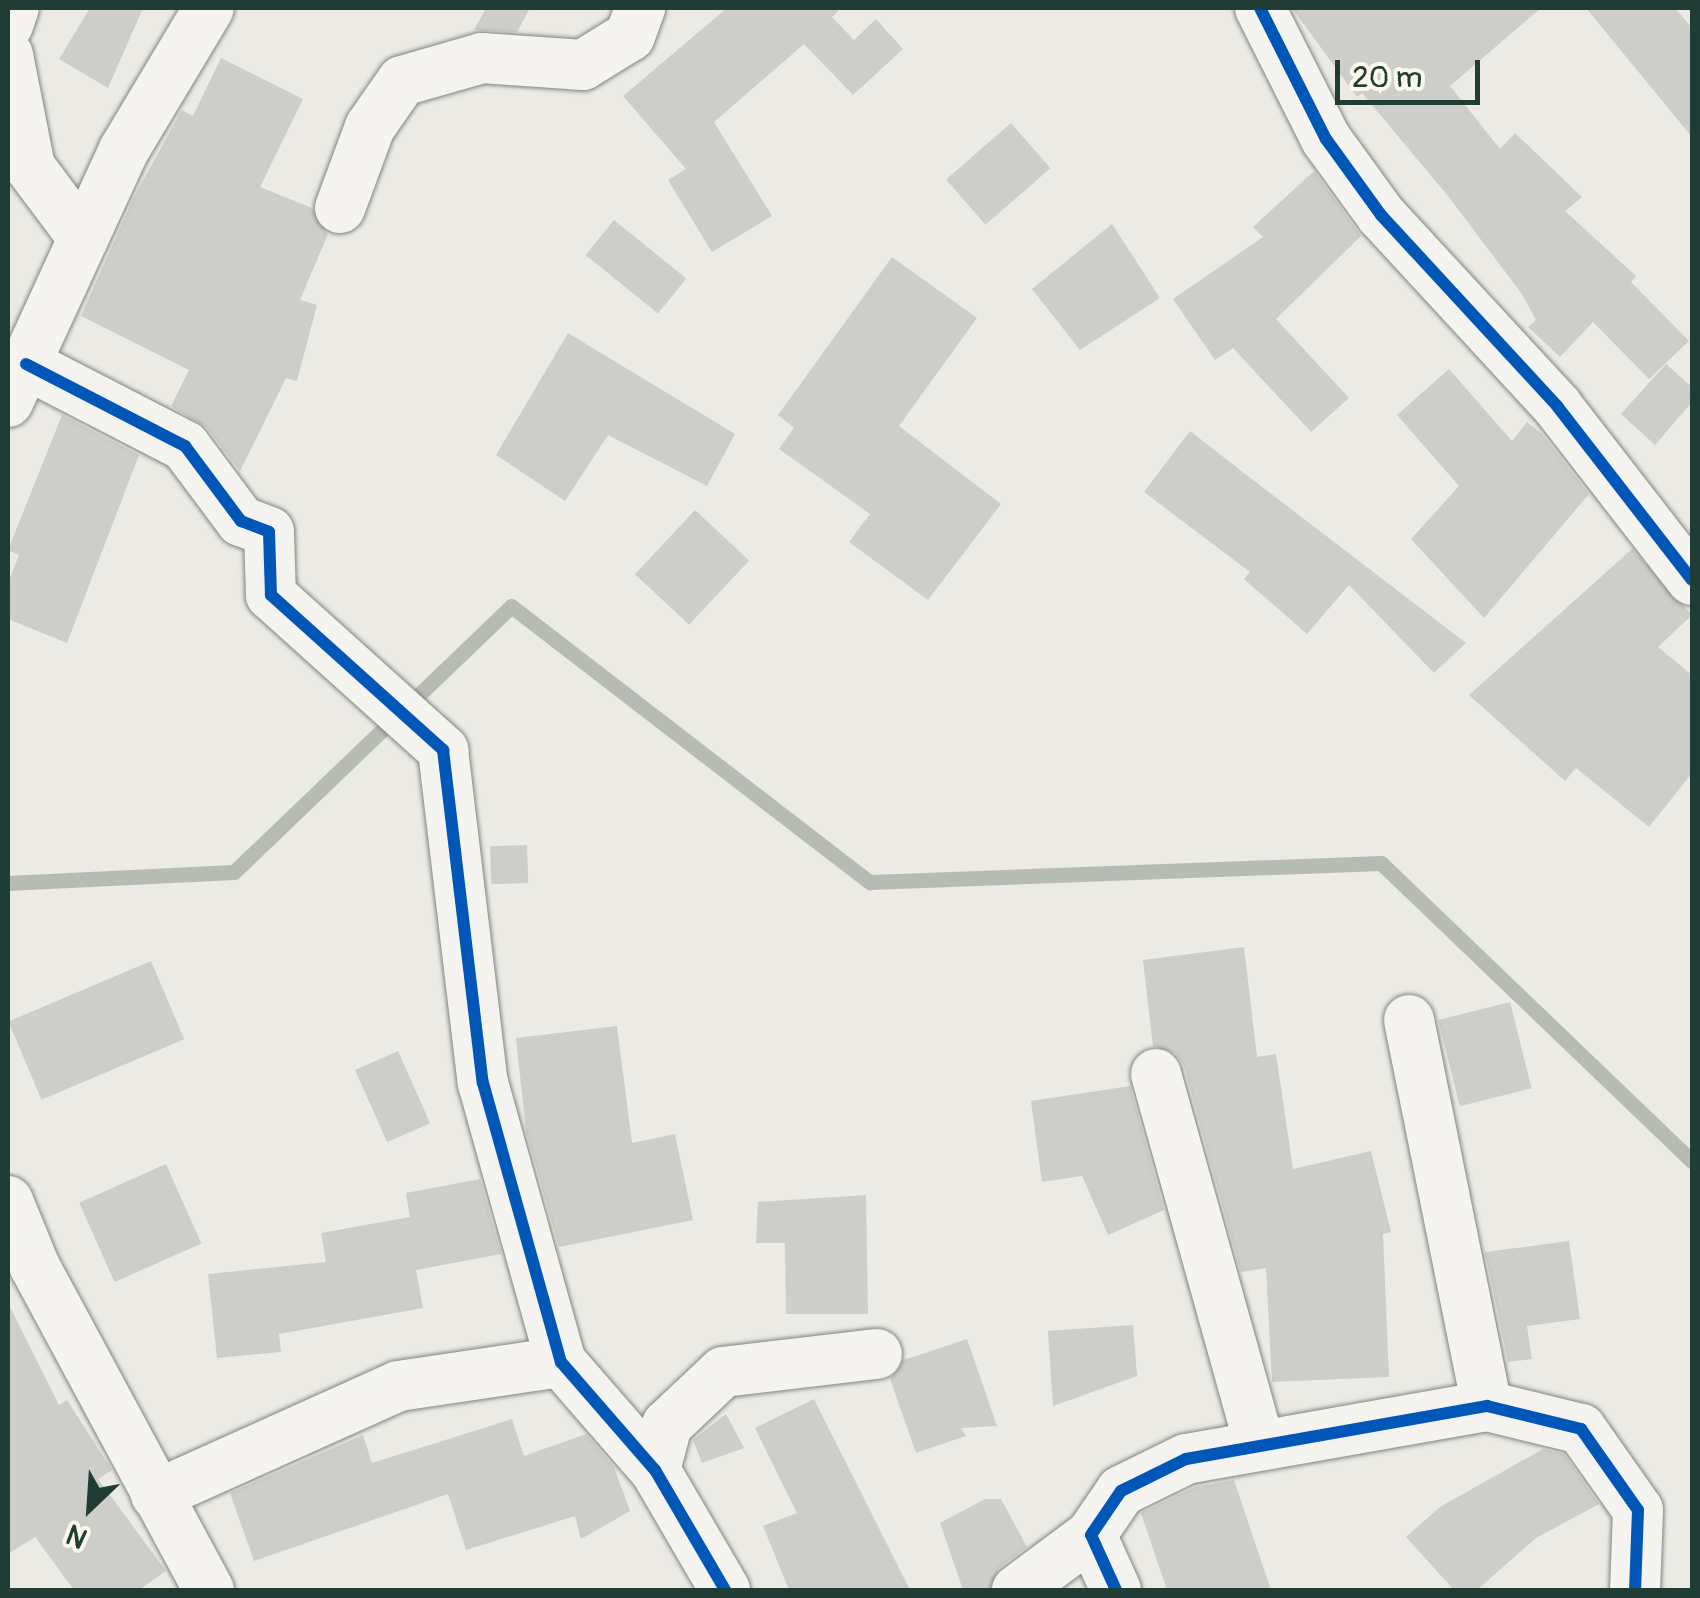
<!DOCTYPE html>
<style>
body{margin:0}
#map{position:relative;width:1700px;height:1598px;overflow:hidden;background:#ebeae4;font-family:Pangolin,sans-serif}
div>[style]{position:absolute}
.stream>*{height:15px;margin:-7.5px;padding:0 7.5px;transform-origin:7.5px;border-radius:7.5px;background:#b6bcb4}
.building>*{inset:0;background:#cdceca;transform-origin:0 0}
.roads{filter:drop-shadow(0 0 2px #808581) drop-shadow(0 0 2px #808581)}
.minor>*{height:50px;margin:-25px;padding:0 25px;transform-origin:25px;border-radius:25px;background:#f4f3ef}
.cycleway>*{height:12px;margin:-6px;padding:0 6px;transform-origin:6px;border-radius:6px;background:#0057b8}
span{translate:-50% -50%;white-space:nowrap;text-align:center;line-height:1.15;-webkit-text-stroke:9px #fbf7ec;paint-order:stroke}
.frame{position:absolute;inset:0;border:10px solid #1f3d34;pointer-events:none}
.north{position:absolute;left:40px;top:1458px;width:100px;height:100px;-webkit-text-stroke:8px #fbf7ec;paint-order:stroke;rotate:205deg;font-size:28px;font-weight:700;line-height:40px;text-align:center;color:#1f3d34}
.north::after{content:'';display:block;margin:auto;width:35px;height:45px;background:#1f3d34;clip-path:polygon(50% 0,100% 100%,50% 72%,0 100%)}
.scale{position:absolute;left:1335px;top:60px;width:145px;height:45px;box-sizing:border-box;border:5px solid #1f3d34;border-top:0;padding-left:12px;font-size:30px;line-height:35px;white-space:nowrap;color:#1f3d34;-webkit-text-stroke:8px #fbf7ec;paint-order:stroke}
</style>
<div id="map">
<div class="stream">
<div style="left:8px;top:883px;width:226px;rotate:-2.8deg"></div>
<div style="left:234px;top:872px;width:384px;rotate:-43.8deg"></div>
<div style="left:511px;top:606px;width:453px;rotate:37.6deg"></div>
<div style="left:870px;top:882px;width:511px;rotate:-2.13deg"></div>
<div style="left:1381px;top:863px;width:431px;rotate:43.8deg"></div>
</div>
<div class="building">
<div style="clip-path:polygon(90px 8px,143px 8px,108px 88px,59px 59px)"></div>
<div style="clip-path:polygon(486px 8px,530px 8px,517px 32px,474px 30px)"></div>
<div style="clip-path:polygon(727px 8px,841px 8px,832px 17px,854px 40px,876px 19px,903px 49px,853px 95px,804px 44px,714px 122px,772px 216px,712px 252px,668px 180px,686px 169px,623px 96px)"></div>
<div style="clip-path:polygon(1292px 8px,1541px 8px,1450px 86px,1500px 149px,1515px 133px,1582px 197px,1565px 211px,1636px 276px,1631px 282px,1689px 341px,1649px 379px,1593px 322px,1560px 357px,1528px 327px,1536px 320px,1522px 294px,1448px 196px,1362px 93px,1357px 97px)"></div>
<div style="clip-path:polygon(1586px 8px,1675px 8px,1692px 28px,1692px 137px)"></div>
<div style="clip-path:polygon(221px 58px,303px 99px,260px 187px,312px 208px,328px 234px,300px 300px,317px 305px,297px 381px,286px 378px,240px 471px,207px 428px,171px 406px,189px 370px,81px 316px,134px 197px,182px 110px,193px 116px)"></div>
<div style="left:1011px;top:123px;width:60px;height:86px;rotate:49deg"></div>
<div style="clip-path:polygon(1314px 171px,1361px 236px,1276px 319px,1349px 398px,1311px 432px,1233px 348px,1215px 360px,1173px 299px,1263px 237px,1253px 227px)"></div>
<div style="left:614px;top:220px;width:93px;height:45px;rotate:39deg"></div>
<div style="clip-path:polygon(1112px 224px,1160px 298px,1080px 350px,1032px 289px)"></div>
<div style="clip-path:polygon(892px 257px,977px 318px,899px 426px,1001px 504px,928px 600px,849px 542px,870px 514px,779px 449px,794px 428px,778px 415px)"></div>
<div style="clip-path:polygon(568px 333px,735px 434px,707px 486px,608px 435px,565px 501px,496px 455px)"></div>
<div style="clip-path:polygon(1666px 364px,1692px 387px,1692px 402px,1655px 445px,1621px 414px)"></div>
<div style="clip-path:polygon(1449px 369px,1512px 441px,1527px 422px,1542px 434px,1589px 494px,1484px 618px,1411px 539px,1459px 486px,1397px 415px)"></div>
<div style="clip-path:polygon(62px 415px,139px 455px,67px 643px,8px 619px,8px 583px,19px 555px,8px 550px)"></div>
<div style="clip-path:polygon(1190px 431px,1244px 473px,1466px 643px,1434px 673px,1349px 585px,1307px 634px,1244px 579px,1250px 572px,1144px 492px)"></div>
<div style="left:695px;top:510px;width:74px;height:88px;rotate:43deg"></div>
<div style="clip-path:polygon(1632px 549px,1692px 615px,1658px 647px,1692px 675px,1692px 773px,1649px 827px,1576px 768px,1565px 781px,1469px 695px)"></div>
<div style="left:527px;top:845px;width:38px;height:37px;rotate:88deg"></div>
<div style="clip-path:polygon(1244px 947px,1257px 1057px,1276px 1054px,1293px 1169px,1371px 1151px,1391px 1232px,1383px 1234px,1389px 1377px,1272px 1382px,1266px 1268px,1241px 1272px,1184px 1066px,1175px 1053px,1153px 1046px,1143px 960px)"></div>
<div style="left:151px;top:961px;width:85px;height:155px;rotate:67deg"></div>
<div style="left:1510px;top:1002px;width:89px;height:74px;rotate:76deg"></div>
<div style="clip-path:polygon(617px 1026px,632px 1143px,675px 1134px,693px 1220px,559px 1247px,526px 1131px,516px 1038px)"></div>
<div style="left:398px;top:1051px;width:79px;height:47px;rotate:66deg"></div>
<div style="clip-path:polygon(1130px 1086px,1164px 1210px,1108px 1235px,1082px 1176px,1042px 1182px,1031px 1101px)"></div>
<div style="left:166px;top:1164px;width:87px;height:95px;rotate:66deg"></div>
<div style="clip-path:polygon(480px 1179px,501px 1254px,416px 1270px,423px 1308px,279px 1334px,281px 1352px,217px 1358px,208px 1274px,326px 1262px,321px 1233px,410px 1217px,406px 1193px)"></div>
<div style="clip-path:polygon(866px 1195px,868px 1314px,786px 1314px,785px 1243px,756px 1243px,758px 1202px)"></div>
<div style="clip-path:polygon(1569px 1241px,1580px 1319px,1527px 1326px,1532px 1359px,1508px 1362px,1485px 1252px)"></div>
<div style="clip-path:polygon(8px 1303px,59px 1405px,67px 1400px,112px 1470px,98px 1479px,166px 1571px,139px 1590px,74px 1590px,35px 1537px,8px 1554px)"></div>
<div style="clip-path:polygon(1133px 1325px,1137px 1376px,1053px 1406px,1048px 1331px)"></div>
<div style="clip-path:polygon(967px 1339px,997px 1426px,961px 1428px,966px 1436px,916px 1453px,890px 1379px,904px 1360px)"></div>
<div style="clip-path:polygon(814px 1399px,910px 1590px,789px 1590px,763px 1526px,797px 1513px,755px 1428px)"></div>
<div style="clip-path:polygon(726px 1414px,744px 1448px,702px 1463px,693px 1440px)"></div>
<div style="clip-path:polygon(512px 1419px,524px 1456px,586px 1434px,614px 1467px,630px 1511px,581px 1539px,575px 1516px,466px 1550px,448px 1494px,254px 1561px,230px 1493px,363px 1435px,372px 1463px)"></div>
<div style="clip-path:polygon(1543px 1449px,1564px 1454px,1599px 1504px,1536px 1538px,1477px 1590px,1454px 1590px,1406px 1537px,1440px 1507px)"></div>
<div style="clip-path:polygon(1234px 1480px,1271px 1590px,1167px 1590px,1141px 1513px,1195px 1487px)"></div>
<div style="clip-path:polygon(985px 1499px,1001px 1499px,1027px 1547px,999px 1568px,989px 1590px,963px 1590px,940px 1523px)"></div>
</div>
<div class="roads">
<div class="minor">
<div style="left:1260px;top:8px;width:147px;rotate:63.3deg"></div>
<div style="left:1326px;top:139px;width:94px;rotate:54.1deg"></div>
<div style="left:1381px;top:215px;width:260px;rotate:47.3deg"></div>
<div style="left:1557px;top:406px;width:220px;rotate:52.2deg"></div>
<div style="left:8px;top:25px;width:18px;rotate:-71deg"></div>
<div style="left:8px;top:55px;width:114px;rotate:78.9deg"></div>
<div style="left:30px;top:167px;width:89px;rotate:53.3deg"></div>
<div style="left:340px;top:208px;width:86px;rotate:-69.7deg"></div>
<div style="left:370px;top:127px;width:56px;rotate:-55.2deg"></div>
<div style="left:402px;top:81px;width:83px;rotate:-16deg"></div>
<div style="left:482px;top:58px;width:101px;rotate:4deg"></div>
<div style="left:583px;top:65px;width:55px;rotate:-31.7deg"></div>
<div style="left:630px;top:36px;width:30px;rotate:-70deg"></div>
<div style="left:26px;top:364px;width:179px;rotate:27.3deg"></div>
<div style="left:185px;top:446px;width:94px;rotate:53.3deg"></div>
<div style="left:241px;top:521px;width:30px;rotate:21deg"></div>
<div style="left:269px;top:532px;width:63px;rotate:88.2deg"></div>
<div style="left:271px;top:595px;width:232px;rotate:42deg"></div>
<div style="left:443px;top:750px;width:335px;rotate:83.2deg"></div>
<div style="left:483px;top:1083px;width:290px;rotate:74.4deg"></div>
<div style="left:561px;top:1362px;width:143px;rotate:49deg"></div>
<div style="left:655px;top:1470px;width:139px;rotate:59.7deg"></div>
<div style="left:8px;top:402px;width:277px;rotate:-65.3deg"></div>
<div style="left:124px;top:150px;width:165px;rotate:-59.1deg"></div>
<div style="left:1409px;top:1020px;width:394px;rotate:78.6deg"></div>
<div style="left:1156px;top:1074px;width:382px;rotate:74.4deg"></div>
<div style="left:8px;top:1201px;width:71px;rotate:67.8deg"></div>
<div style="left:35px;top:1267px;width:367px;rotate:61.7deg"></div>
<div style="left:655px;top:1470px;width:47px;rotate:-75.1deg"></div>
<div style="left:667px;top:1425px;width:77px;rotate:-43.4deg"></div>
<div style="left:723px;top:1372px;width:155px;rotate:-6.7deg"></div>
<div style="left:156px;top:1495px;width:265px;rotate:-24.2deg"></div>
<div style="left:398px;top:1386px;width:165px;rotate:-8.4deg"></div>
<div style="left:1017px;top:1590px;width:92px;rotate:-36.6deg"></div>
<div style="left:1116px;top:1590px;width:60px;rotate:-114.4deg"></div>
<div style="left:1091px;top:1535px;width:53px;rotate:-55.7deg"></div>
<div style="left:1121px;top:1491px;width:72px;rotate:-26.2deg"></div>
<div style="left:1186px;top:1459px;width:306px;rotate:-10deg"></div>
<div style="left:1487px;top:1406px;width:97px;rotate:13.7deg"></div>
<div style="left:1581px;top:1429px;width:99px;rotate:54.9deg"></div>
<div style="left:1638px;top:1510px;width:80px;rotate:92.1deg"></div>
</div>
</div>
<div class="cycleway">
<div style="left:1260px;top:8px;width:147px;rotate:63.3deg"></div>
<div style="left:1326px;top:139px;width:94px;rotate:54.1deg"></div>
<div style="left:1381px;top:215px;width:260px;rotate:47.3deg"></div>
<div style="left:1557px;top:406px;width:220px;rotate:52.2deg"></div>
<div style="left:26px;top:364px;width:179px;rotate:27.3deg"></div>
<div style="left:185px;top:446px;width:94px;rotate:53.3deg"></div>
<div style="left:241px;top:521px;width:30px;rotate:21deg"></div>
<div style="left:269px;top:532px;width:63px;rotate:88.2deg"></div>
<div style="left:271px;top:595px;width:232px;rotate:42deg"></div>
<div style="left:443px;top:750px;width:335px;rotate:83.2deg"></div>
<div style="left:483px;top:1083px;width:290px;rotate:74.4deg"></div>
<div style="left:561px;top:1362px;width:143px;rotate:49deg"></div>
<div style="left:655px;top:1470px;width:139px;rotate:59.7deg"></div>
<div style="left:1116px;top:1590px;width:60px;rotate:-114.4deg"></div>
<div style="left:1091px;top:1535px;width:53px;rotate:-55.7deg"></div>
<div style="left:1121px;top:1491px;width:72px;rotate:-26.2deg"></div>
<div style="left:1186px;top:1459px;width:306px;rotate:-10deg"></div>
<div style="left:1487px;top:1406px;width:97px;rotate:13.7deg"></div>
<div style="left:1581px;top:1429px;width:99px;rotate:54.9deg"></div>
<div style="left:1638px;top:1510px;width:80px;rotate:92.1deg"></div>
</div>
<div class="frame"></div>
<div class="north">N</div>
<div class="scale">20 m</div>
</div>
